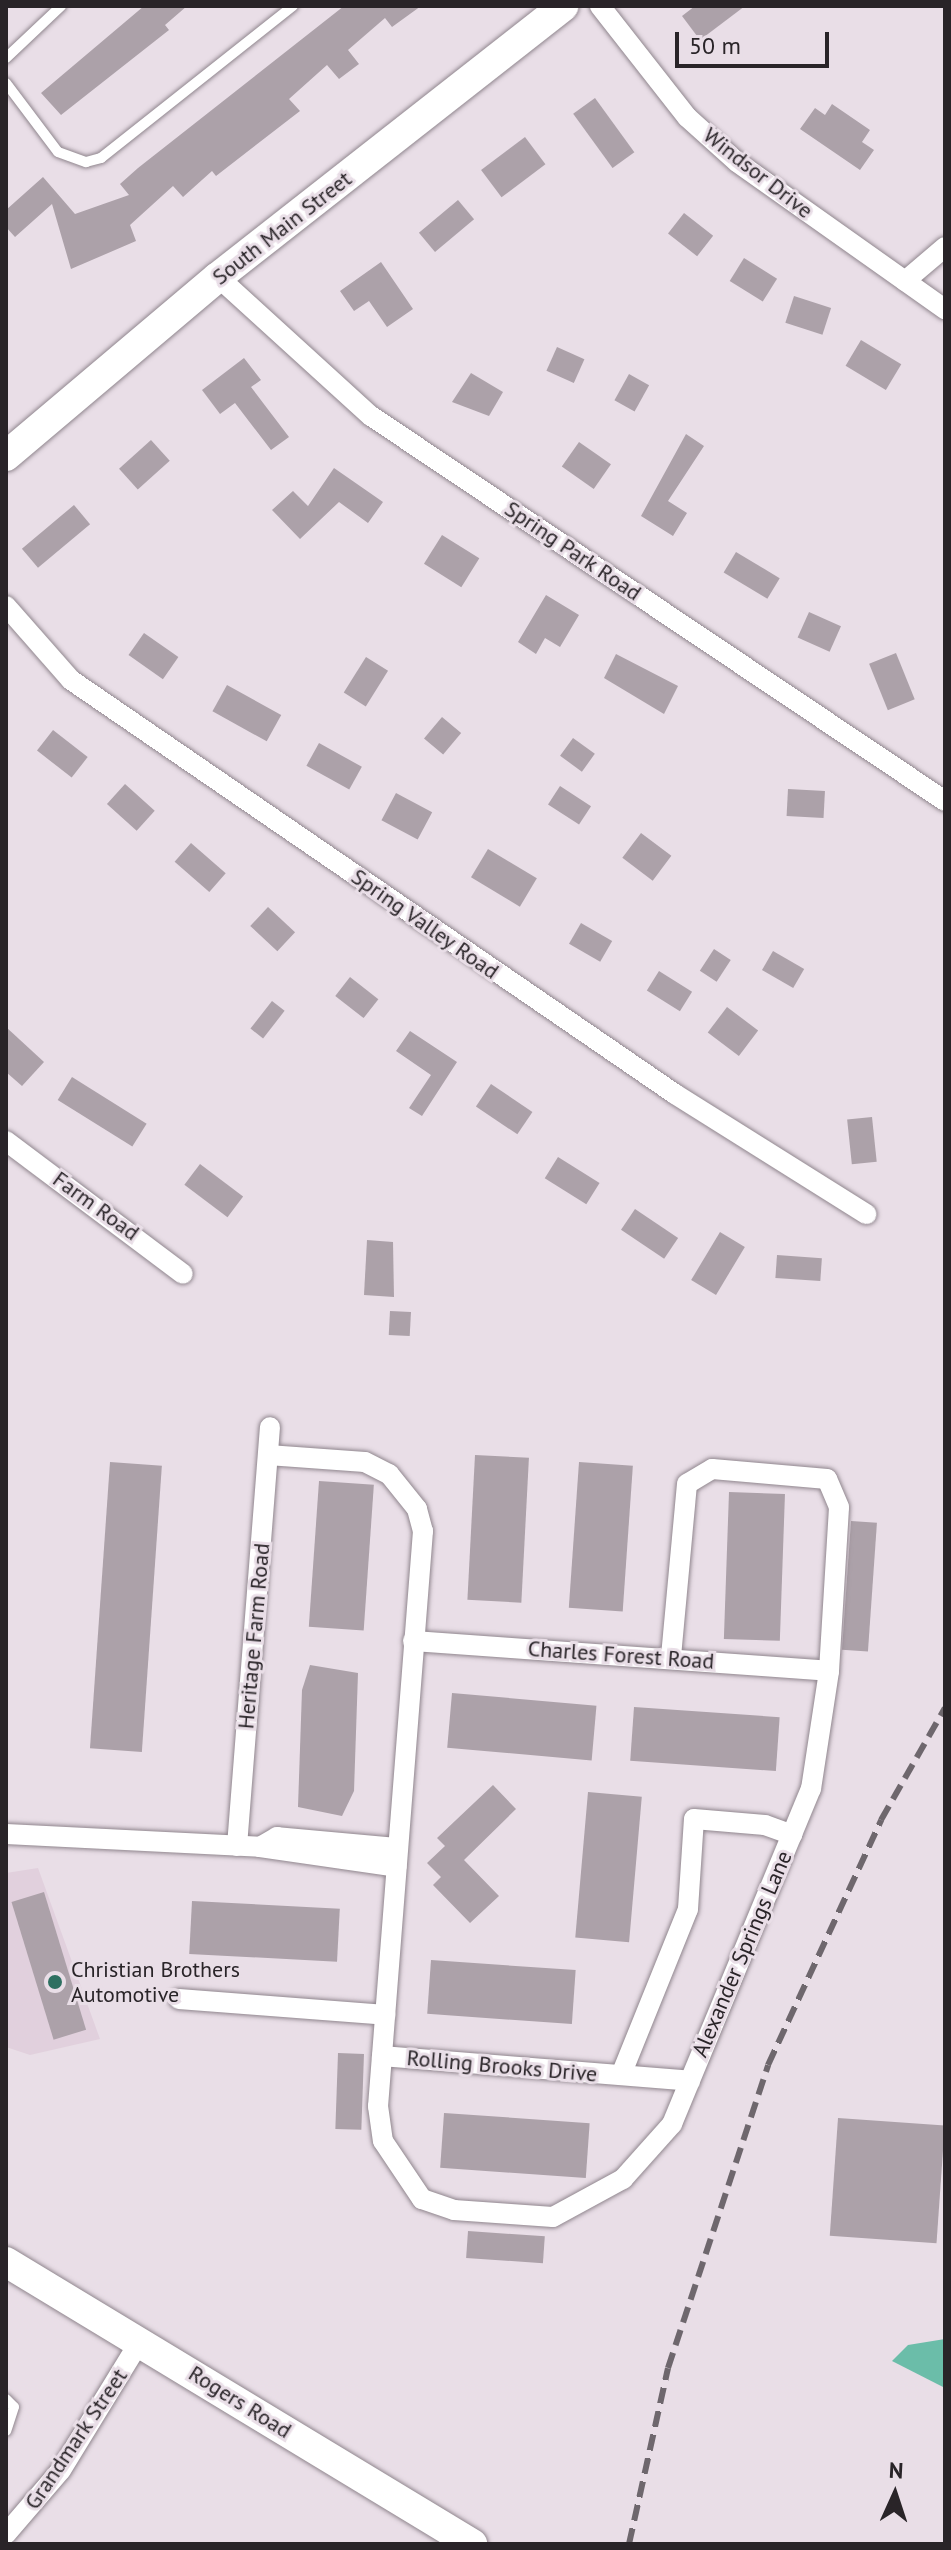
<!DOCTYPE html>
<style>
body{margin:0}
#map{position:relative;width:951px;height:2550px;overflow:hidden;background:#e9dee7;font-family:"PT Sans",sans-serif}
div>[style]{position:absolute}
.built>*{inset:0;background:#e1d0dd}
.water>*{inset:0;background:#6bbda9}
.building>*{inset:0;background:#aca1a9;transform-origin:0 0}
.roads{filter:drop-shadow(0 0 2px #90868e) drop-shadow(0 0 2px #90868e)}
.lane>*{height:10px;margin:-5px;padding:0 5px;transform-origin:5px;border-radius:5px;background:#fff}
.street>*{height:20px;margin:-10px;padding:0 10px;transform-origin:10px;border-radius:10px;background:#fff}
.primary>*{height:30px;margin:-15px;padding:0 15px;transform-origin:15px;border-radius:15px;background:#fff}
.rail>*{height:6px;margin-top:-3px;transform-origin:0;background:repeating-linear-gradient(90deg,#6e676d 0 16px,transparent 0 24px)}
.dots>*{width:22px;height:22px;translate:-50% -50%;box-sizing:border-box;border:4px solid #e9dee7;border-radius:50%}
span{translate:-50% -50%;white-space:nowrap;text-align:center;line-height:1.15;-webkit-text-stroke:6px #e9dee7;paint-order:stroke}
.street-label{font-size:22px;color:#292428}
.poi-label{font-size:22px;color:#292428}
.left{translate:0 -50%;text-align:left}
.frame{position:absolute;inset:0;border:8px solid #292428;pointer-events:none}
.north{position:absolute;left:855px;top:2454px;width:80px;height:80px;-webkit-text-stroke:6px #e9dee7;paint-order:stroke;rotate:3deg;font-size:22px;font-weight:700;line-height:32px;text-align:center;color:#292428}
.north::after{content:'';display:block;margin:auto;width:28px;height:36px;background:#292428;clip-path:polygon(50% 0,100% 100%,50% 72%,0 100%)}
.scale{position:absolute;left:675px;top:32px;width:154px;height:36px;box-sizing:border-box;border:4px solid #292428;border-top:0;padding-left:10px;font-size:24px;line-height:28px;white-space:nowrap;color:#292428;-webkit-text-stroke:6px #e9dee7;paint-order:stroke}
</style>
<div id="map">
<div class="built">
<div style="clip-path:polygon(38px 1868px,100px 2039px,30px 2055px,6px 2047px,6px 1873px)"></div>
</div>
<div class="water">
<div style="clip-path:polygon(945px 2339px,945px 2388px,892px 2361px,908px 2345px)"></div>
</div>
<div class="building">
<div style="clip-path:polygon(144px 6px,187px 6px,165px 25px,169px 30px,61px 115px,41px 93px)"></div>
<div style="clip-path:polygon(344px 6px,421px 6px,392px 27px,385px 18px,348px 50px,359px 64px,339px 79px,327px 65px,289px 99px,300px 111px,216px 176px,212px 171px,183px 197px,173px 186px,130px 225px,136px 241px,71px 269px,52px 204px,15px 237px,6px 227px,6px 210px,43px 177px,75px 214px,129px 195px,120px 184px,138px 168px)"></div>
<div style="clip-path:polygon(695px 6px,745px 6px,700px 40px,682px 16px)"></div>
<div style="left:595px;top:98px;width:67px;height:27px;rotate:54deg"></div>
<div style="clip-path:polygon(832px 104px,870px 130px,862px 142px,874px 150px,860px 170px,800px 129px,815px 108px,825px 115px)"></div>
<div style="left:525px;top:137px;width:34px;height:55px;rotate:53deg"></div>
<div style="left:458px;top:200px;width:25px;height:51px;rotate:50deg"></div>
<div style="left:684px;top:213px;width:37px;height:26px;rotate:38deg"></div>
<div style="left:744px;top:258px;width:39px;height:27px;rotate:32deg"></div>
<div style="clip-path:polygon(381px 262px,413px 309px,387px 327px,369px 301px,354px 311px,340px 291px)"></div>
<div style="left:794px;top:296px;width:39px;height:28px;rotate:18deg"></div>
<div style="left:861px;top:340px;width:47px;height:30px;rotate:31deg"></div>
<div style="left:557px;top:347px;width:30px;height:26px;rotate:24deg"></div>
<div style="clip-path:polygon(244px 358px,261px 380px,251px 387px,289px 437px,271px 450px,235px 403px,220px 414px,202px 390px)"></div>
<div style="clip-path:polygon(471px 373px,503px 392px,489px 416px,452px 402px)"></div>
<div style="left:629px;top:374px;width:23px;height:30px;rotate:29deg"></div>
<div style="clip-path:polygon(686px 434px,704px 446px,668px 501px,687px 513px,673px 536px,641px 516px)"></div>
<div style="left:151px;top:440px;width:28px;height:43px;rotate:48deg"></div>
<div style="left:579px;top:442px;width:39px;height:30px;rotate:35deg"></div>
<div style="clip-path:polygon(334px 468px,383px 502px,368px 523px,339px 502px,300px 539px,272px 510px,293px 491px,308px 506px)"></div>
<div style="left:74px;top:505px;width:25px;height:68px;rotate:50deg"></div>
<div style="left:442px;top:535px;width:44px;height:34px;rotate:32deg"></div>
<div style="left:736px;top:552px;width:51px;height:24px;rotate:31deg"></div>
<div style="clip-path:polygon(546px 595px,579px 615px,560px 647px,545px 638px,536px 654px,518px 642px)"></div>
<div style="left:809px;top:612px;width:35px;height:28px;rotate:24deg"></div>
<div style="left:144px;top:633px;width:42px;height:27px;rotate:35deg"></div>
<div style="left:896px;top:653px;width:50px;height:29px;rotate:68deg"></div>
<div style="clip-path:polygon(616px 654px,678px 686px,664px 714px,604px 678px)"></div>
<div style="left:366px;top:657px;width:26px;height:42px;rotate:32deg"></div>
<div style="left:227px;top:685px;width:62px;height:30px;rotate:29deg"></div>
<div style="left:442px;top:717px;width:25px;height:28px;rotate:40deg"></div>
<div style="left:53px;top:730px;width:44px;height:26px;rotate:38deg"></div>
<div style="left:573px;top:738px;width:27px;height:22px;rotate:36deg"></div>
<div style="left:319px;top:743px;width:49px;height:26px;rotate:29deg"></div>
<div style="left:125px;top:784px;width:40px;height:27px;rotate:42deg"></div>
<div style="left:560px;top:786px;width:37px;height:22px;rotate:33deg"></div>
<div style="left:788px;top:789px;width:37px;height:27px;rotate:3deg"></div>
<div style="left:396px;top:793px;width:41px;height:31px;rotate:28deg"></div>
<div style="left:641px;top:833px;width:38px;height:31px;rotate:37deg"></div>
<div style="left:191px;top:843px;width:46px;height:25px;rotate:41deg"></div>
<div style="left:488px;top:849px;width:57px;height:33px;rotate:31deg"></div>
<div style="left:268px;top:907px;width:37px;height:26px;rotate:43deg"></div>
<div style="left:581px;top:923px;width:36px;height:24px;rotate:30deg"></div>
<div style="left:714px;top:949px;width:20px;height:26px;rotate:33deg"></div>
<div style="left:773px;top:951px;width:36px;height:22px;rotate:30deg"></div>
<div style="left:659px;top:971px;width:39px;height:23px;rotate:32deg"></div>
<div style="left:350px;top:977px;width:36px;height:24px;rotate:38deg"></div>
<div style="left:272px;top:1001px;width:16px;height:35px;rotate:38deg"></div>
<div style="left:727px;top:1007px;width:39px;height:32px;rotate:37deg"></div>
<div style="clip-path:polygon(6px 1027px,44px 1062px,22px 1086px,6px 1072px)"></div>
<div style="clip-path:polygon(410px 1031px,457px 1062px,422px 1116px,409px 1108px,431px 1075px,396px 1051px)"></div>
<div style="left:72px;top:1077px;width:88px;height:27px;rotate:32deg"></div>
<div style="left:491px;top:1084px;width:50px;height:27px;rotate:34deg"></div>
<div style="left:872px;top:1117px;width:45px;height:25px;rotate:84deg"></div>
<div style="left:558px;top:1157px;width:49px;height:25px;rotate:32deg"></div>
<div style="left:200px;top:1164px;width:54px;height:26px;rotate:37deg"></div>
<div style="left:635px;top:1209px;width:52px;height:25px;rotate:34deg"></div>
<div style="left:720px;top:1232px;width:29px;height:56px;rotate:31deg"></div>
<div style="clip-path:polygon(367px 1240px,393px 1242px,394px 1297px,364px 1295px)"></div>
<div style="left:777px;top:1255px;width:45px;height:23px;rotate:4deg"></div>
<div style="left:390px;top:1311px;width:21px;height:24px;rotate:3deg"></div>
<div style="left:475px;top:1455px;width:54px;height:145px;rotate:3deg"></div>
<div style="left:110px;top:1462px;width:52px;height:287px;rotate:4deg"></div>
<div style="left:579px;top:1462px;width:54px;height:146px;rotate:4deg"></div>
<div style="left:319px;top:1481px;width:55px;height:146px;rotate:4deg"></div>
<div style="left:729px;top:1492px;width:56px;height:147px;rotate:2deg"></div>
<div style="left:851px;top:1521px;width:26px;height:129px;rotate:4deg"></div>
<div style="clip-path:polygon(310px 1665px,358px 1673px,354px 1791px,342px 1816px,298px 1807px,302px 1690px)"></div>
<div style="left:452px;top:1693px;width:145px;height:55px;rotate:5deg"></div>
<div style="left:634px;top:1707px;width:146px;height:54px;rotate:4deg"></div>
<div style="clip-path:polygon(493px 1785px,516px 1809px,464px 1860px,499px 1896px,470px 1923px,433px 1885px,441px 1877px,427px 1863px,445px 1846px,437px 1838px)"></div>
<div style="left:588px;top:1792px;width:54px;height:146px;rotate:5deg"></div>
<div style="left:44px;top:1892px;width:144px;height:34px;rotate:73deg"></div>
<div style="left:192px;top:1901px;width:148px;height:53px;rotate:3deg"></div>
<div style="left:431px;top:1960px;width:145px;height:54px;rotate:4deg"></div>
<div style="left:338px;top:2053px;width:26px;height:76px;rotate:2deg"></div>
<div style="left:444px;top:2113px;width:146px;height:55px;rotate:4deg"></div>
<div style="left:838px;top:2118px;width:107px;height:118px;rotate:4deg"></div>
<div style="left:468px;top:2231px;width:77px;height:27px;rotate:4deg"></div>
</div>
<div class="roads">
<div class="lane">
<div style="left:6px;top:58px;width:76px;rotate:-43.4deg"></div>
<div style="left:6px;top:83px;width:86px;rotate:53deg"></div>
<div style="left:58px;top:152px;width:30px;rotate:20deg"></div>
<div style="left:86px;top:162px;width:16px;rotate:-15deg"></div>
<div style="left:101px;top:158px;width:245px;rotate:-38.4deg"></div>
<div style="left:6px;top:2399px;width:11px;rotate:45deg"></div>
<div style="left:14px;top:2407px;width:25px;rotate:108deg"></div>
</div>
<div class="street">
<div style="left:600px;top:6px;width:141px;rotate:51.9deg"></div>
<div style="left:687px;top:117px;width:67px;rotate:42deg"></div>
<div style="left:737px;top:162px;width:255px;rotate:35.3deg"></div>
<div style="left:218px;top:277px;width:207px;rotate:42.3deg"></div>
<div style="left:371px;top:416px;width:691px;rotate:33.85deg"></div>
<div style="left:905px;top:281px;width:52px;rotate:-40.4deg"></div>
<div style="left:6px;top:606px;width:98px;rotate:48.7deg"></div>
<div style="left:71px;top:680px;width:732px;rotate:34.43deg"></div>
<div style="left:675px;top:1094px;width:226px;rotate:32.1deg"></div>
<div style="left:6px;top:1141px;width:221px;rotate:36.9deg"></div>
<div style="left:268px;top:1455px;width:97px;rotate:4.1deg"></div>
<div style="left:365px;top:1462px;width:27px;rotate:27deg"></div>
<div style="left:389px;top:1474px;width:45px;rotate:51.3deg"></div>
<div style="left:417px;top:1509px;width:23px;rotate:75deg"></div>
<div style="left:423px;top:1531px;width:577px;rotate:94.47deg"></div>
<div style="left:378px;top:2106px;width:35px;rotate:82deg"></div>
<div style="left:383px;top:2141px;width:70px;rotate:56.1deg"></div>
<div style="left:422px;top:2199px;width:34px;rotate:19deg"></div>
<div style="left:454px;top:2210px;width:99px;rotate:4deg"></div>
<div style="left:553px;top:2217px;width:80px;rotate:-28.5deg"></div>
<div style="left:623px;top:2179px;width:74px;rotate:-48.3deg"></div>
<div style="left:672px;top:2124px;width:363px;rotate:-67.5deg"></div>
<div style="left:811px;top:1789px;width:119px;rotate:-81.3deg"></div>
<div style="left:829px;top:1671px;width:164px;rotate:-86.5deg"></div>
<div style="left:839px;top:1507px;width:30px;rotate:-113deg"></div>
<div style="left:827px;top:1479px;width:115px;rotate:-175deg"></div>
<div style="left:712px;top:1469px;width:29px;rotate:149deg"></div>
<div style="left:687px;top:1484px;width:175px;rotate:95.3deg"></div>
<div style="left:413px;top:1641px;width:417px;rotate:4.1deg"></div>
<div style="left:6px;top:1834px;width:254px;rotate:2.9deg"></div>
<div style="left:260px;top:1847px;width:138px;rotate:8.3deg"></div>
<div style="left:237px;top:1846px;width:420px;rotate:-85.5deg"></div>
<div style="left:260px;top:1847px;width:20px;rotate:-30deg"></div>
<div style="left:277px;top:1837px;width:121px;rotate:5.2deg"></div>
<div style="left:179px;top:1999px;width:207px;rotate:4.4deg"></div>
<div style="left:382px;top:2056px;width:309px;rotate:4.6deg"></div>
<div style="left:621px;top:2075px;width:179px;rotate:-68deg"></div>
<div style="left:688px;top:1909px;width:90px;rotate:-86.2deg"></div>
<div style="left:694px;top:1819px;width:71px;rotate:4.8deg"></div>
<div style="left:765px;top:1825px;width:29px;rotate:20deg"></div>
<div style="left:6px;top:2534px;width:84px;rotate:-49.3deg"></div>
<div style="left:61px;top:2470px;width:151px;rotate:-58.5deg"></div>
</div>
<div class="primary">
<div style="left:6px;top:456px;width:277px;rotate:-40.2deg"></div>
<div style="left:218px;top:277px;width:439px;rotate:-38.1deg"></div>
<div style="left:6px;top:2262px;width:545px;rotate:31.18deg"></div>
</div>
</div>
<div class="rail">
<div style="left:629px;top:2544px;width:180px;rotate:-77.5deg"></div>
<div style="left:668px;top:2368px;width:319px;rotate:-71.7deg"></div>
<div style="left:768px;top:2065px;width:270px;rotate:-65.2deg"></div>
<div style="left:881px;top:1820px;width:129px;rotate:-60.3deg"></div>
</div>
<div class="dots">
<div style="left:55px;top:1982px;background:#2e7061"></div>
</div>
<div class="street-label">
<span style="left:758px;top:173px;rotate:38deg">Windsor Drive</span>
<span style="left:282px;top:228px;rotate:-38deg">South Main Street</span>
<span style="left:573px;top:551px;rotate:34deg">Spring Park Road</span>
<span style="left:425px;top:924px;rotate:35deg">Spring Valley Road</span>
<span style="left:96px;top:1206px;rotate:36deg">Farm Road</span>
<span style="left:254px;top:1636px;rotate:-85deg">Heritage Farm Road</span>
<span style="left:621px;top:1655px;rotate:4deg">Charles Forest Road</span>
<span style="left:742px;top:1954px;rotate:-67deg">Alexander Springs Lane</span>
<span style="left:502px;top:2066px;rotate:5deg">Rolling Brooks Drive</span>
<span style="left:240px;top:2402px;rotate:32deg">Rogers Road</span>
<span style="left:76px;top:2439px;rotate:-56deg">Grandmark Street</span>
</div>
<div class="poi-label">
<span class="left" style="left:71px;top:1982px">Christian Brothers<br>Automotive</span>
</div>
<div class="frame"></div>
<div class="north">N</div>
<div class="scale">50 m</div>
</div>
